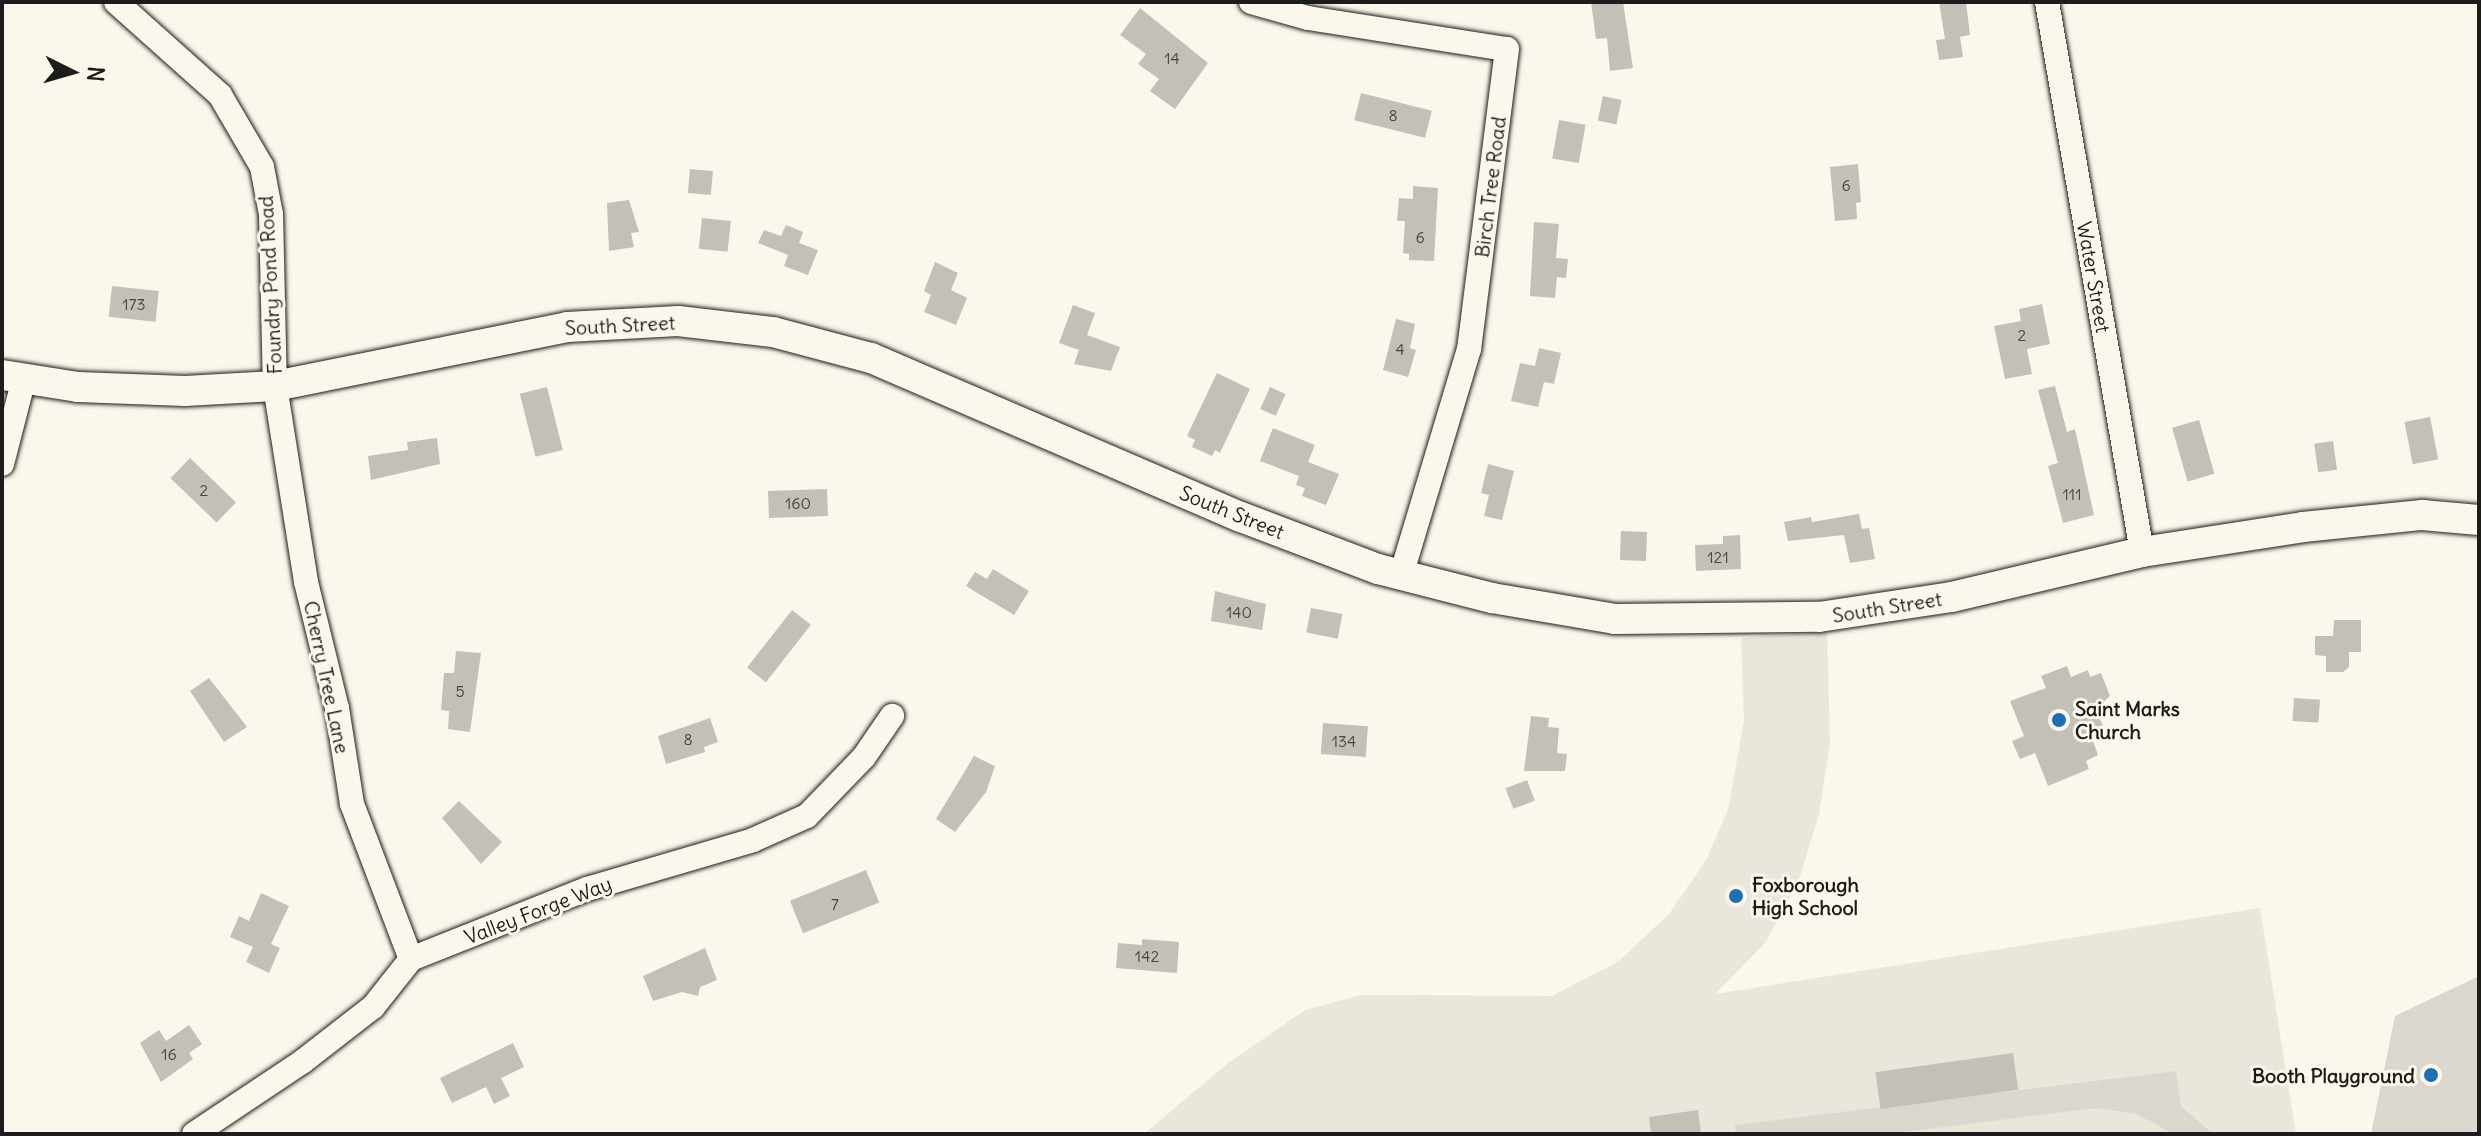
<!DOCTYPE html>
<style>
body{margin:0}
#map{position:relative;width:2481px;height:1136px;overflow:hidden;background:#fbf7ec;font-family:Delius,sans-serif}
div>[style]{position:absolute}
.built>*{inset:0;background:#eae6dc}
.green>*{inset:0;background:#dad7ce}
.building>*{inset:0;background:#c3c0b8;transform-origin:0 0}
.roads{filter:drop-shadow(0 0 2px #1c1c1c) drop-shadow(0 0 2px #1c1c1c)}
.minor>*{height:24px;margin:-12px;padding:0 12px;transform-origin:12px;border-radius:12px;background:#fbf7ec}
.major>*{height:30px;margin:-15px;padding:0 15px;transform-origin:15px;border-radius:15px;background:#fbf7ec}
.dots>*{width:22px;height:22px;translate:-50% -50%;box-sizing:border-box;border:4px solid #fbf7ec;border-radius:50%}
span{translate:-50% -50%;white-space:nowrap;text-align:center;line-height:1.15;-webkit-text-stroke:6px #fbf7ec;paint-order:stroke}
.number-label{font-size:16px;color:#464543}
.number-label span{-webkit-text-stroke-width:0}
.street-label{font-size:20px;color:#1c1c1c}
.poi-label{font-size:20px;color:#1c1c1c;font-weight:700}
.left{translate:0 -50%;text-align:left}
.right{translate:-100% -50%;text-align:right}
.frame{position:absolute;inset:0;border:4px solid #1c1c1c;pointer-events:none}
.north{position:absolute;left:32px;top:32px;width:80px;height:80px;-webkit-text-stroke:6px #fbf7ec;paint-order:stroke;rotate:95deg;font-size:22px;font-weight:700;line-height:32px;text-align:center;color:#1c1c1c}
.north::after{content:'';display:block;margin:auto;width:28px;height:36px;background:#1c1c1c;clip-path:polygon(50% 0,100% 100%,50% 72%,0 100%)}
</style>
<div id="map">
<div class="built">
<div style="clip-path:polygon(1827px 632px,1830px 743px,1819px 814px,1798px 883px,1765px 943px,1715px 994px,2260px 908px,2296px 1134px,1144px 1134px,1227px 1064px,1305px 1010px,1361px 995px,1552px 996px,1619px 961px,1669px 914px,1706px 860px,1728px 810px,1744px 721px,1741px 638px)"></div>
</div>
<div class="green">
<div style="clip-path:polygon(2479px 976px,2479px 1134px,2371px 1134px,2395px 1016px)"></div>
<div style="clip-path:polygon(2176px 1071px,2181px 1106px,2213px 1134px,2173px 1134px,2137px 1114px,2097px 1108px,1887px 1134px,1736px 1134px,1735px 1125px)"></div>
</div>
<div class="building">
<div style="clip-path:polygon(1591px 2px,1623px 2px,1633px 68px,1610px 71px,1607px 38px,1596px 39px)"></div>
<div style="clip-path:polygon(1939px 2px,1966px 2px,1970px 35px,1960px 37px,1963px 57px,1939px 60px,1936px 40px,1945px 39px)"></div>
<div style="clip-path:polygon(1140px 8px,1208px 63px,1175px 109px,1150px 91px,1159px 79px,1138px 64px,1146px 54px,1120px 35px)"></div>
<div style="left:1361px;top:93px;width:73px;height:28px;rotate:14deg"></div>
<div style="left:1603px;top:96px;width:19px;height:25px;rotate:12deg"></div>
<div style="left:1559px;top:120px;width:27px;height:39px;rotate:10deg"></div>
<div style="clip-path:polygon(1858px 164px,1861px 202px,1856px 203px,1857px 219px,1835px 221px,1830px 167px)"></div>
<div style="left:690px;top:169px;width:23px;height:24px;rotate:5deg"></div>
<div style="clip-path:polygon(1413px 186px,1438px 188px,1434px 261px,1409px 260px,1409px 254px,1403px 253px,1405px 221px,1397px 221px,1399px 198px,1413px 199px)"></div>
<div style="clip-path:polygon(629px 200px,639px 232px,631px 233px,634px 247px,609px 251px,607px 203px)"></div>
<div style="left:702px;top:218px;width:29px;height:31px;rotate:6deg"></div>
<div style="clip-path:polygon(1534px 222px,1559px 224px,1556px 258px,1568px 259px,1566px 278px,1557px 277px,1555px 298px,1530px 296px)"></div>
<div style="clip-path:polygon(786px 225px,803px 232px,799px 243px,818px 250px,808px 275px,784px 266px,788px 255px,758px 243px,764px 230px,781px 236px)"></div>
<div style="clip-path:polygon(935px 262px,958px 273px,951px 290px,967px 298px,956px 325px,924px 312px,931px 295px,924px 291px)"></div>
<div style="left:112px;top:286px;width:47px;height:31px;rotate:6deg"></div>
<div style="clip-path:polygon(2042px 304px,2050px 344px,2027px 349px,2032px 374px,2005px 379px,1994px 326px,2021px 321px,2019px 309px)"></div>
<div style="clip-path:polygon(1073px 305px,1095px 313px,1087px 335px,1120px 347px,1111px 371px,1074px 364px,1079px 350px,1059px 343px)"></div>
<div style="clip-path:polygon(1396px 319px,1415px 324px,1410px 348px,1416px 350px,1408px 377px,1383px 370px)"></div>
<div style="clip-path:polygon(1539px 348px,1561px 353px,1554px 384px,1544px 382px,1538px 407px,1511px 401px,1520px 363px,1535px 366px)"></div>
<div style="clip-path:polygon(1217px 373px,1250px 389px,1220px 453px,1215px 450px,1212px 456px,1192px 447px,1195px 440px,1187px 436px)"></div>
<div style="clip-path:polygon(2055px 386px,2067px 432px,2075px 429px,2094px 515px,2063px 523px,2048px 466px,2058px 463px,2038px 390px)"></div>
<div style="left:547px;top:387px;width:65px;height:28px;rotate:76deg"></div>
<div style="left:1270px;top:387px;width:17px;height:24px;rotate:24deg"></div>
<div style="left:2430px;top:417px;width:43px;height:26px;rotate:79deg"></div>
<div style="left:2199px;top:420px;width:56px;height:28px;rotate:74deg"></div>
<div style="clip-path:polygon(1273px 428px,1315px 445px,1308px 462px,1339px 474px,1326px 505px,1302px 496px,1305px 488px,1296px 485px,1299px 476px,1260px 461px)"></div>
<div style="clip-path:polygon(437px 438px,440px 464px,371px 480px,368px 456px,408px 450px,407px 442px)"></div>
<div style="left:2333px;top:441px;width:29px;height:19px;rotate:82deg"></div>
<div style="left:190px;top:458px;width:64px;height:28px;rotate:44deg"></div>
<div style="clip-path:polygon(1488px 464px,1514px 471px,1502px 520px,1484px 516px,1489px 495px,1481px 493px)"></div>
<div style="left:827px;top:489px;width:27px;height:59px;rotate:88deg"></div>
<div style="clip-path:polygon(1859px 514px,1862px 529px,1869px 528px,1875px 559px,1850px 563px,1844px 535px,1788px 541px,1784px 522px,1811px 517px,1815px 536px,1812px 522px)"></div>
<div style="left:1621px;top:531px;width:26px;height:29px;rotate:2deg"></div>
<div style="clip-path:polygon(1740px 535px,1741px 569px,1696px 571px,1695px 545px,1723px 544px,1723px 536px)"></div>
<div style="clip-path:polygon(993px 569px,1029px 591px,1014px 615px,966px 586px,975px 572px,987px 579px)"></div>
<div style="clip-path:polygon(1215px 591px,1266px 604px,1262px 630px,1211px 621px)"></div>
<div style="left:1311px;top:608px;width:32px;height:25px;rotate:11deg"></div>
<div style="left:792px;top:610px;width:24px;height:73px;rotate:38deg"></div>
<div style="clip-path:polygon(2334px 620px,2361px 620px,2361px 652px,2349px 652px,2349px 667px,2343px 672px,2326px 672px,2326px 656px,2315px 655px,2315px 636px,2333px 636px)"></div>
<div style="clip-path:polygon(456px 651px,481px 653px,470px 732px,448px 729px,449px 711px,441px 710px,444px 673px,454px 673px)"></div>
<div style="clip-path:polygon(2067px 666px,2071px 677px,2088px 670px,2090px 677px,2101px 673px,2110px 696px,2096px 709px,2105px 731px,2093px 741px,2098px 755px,2086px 761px,2089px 769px,2048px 786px,2035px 753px,2020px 759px,2012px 741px,2024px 736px,2010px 701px,2046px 688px,2041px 676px)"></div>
<div style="clip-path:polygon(209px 678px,247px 727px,224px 742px,190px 691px)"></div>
<div style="left:2294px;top:698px;width:26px;height:23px;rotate:4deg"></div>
<div style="clip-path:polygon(1531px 716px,1549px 718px,1548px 727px,1559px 728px,1557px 753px,1567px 754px,1565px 771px,1524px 771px)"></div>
<div style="clip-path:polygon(710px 718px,718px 742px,704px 747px,705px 752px,666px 764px,658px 736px)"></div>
<div style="left:1323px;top:723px;width:45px;height:31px;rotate:4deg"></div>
<div style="clip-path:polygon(974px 756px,995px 766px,986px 792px,955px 832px,936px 819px)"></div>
<div style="left:1527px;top:780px;width:22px;height:23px;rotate:69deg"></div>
<div style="clip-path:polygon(459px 801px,502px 842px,481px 864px,442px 818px)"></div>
<div style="left:866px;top:870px;width:35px;height:82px;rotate:68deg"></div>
<div style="clip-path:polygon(261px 893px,289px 906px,271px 944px,280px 948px,269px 973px,246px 962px,253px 947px,230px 937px,239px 916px,249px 921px)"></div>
<div style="clip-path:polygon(1142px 939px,1179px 942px,1177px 973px,1116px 968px,1118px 943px,1142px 945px)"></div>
<div style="clip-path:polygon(705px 948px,717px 980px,700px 987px,698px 996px,682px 992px,653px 1001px,643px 976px)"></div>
<div style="clip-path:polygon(189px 1025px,202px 1044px,189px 1053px,193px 1059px,161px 1082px,140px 1043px,159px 1030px,166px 1041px)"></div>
<div style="clip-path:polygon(513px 1043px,524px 1067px,501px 1078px,510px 1096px,494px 1104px,486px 1087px,452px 1103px,440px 1078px)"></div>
<div style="left:2013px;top:1053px;width:37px;height:139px;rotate:82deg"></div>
<div style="clip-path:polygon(1698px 1110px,1701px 1134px,1651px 1134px,1649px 1117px)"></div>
</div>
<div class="roads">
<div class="minor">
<div style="left:116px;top:2px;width:140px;rotate:41.8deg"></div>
<div style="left:220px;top:95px;width:83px;rotate:59.7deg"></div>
<div style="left:262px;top:167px;width:48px;rotate:79.2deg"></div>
<div style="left:271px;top:214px;width:172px;rotate:88.7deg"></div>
<div style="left:275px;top:386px;width:198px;rotate:81deg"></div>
<div style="left:306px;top:582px;width:130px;rotate:76.2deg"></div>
<div style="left:337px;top:708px;width:97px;rotate:81.1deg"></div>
<div style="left:352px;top:804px;width:166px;rotate:69.2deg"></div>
<div style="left:1251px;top:2px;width:59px;rotate:15.7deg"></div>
<div style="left:1308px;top:18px;width:201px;rotate:8.9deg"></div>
<div style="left:1507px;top:49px;width:302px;rotate:97.2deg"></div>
<div style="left:1469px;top:349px;width:236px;rotate:106.7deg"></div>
<div style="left:2047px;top:2px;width:558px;rotate:80.2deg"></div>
<div style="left:2px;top:464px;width:85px;rotate:-75.6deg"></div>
<div style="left:194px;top:1134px;width:130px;rotate:-33.7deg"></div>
<div style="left:302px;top:1062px;width:90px;rotate:-37.8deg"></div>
<div style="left:373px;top:1007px;width:61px;rotate:-51.6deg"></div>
<div style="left:411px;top:959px;width:189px;rotate:-21.7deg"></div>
<div style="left:587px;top:889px;width:173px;rotate:-16.4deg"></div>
<div style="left:753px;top:840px;width:59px;rotate:-24deg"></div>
<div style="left:807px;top:816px;width:82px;rotate:-46deg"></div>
<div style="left:864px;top:757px;width:50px;rotate:-55.7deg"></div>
</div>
<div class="major">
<div style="left:2px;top:375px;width:77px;rotate:9deg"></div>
<div style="left:78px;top:387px;width:107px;rotate:2.1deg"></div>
<div style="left:185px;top:391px;width:90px;rotate:-3.2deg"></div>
<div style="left:275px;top:386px;width:298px;rotate:-11.4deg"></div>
<div style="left:567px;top:327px;width:111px;rotate:-3.1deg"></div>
<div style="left:678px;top:321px;width:96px;rotate:6.6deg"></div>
<div style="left:773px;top:332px;width:101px;rotate:14.9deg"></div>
<div style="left:871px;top:358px;width:403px;rotate:23.3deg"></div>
<div style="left:1241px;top:517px;width:147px;rotate:20.8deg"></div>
<div style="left:1378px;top:569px;width:118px;rotate:14.3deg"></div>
<div style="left:1492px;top:598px;width:125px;rotate:9.7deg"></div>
<div style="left:1615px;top:619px;width:204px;rotate:-0.6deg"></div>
<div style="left:1819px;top:617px;width:134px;rotate:-8.6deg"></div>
<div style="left:1952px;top:597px;width:195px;rotate:-13.3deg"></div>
<div style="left:2142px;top:552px;width:163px;rotate:-8.8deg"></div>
<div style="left:2303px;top:527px;width:120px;rotate:-5.8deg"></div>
<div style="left:2422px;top:515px;width:57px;rotate:5deg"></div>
</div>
</div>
<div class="dots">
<div style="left:2059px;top:720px;background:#1f6fb2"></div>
<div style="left:1736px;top:896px;background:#1f6fb2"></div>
<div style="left:2431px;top:1075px;background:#1f6fb2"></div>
</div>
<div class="number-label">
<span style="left:1172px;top:58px">14</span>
<span style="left:1393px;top:115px">8</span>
<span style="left:1846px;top:185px">6</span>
<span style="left:1420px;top:237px">6</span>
<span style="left:134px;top:304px">173</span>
<span style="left:2022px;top:335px">2</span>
<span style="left:1400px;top:349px">4</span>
<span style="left:204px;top:490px">2</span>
<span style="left:2072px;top:494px">111</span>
<span style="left:798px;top:503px">160</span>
<span style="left:1718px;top:557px">121</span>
<span style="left:1239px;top:612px">140</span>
<span style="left:460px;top:691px">5</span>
<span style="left:688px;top:739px">8</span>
<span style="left:1344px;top:741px">134</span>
<span style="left:835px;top:904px">7</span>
<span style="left:1147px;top:956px">142</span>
<span style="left:169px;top:1054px">16</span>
</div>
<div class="street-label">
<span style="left:1490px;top:187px;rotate:-83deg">Birch Tree Road</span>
<span style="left:2094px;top:277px;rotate:80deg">Water Street</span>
<span style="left:270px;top:285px;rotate:-93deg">Foundry Pond Road</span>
<span style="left:620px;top:325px;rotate:-3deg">South Street</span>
<span style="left:1232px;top:512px;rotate:22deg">South Street</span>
<span style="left:1887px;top:607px;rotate:-9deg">South Street</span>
<span style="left:327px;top:677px;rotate:78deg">Cherry Tree Lane</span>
<span style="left:538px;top:910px;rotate:-21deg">Valley Forge Way</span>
</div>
<div class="poi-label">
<span class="left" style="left:2075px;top:720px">Saint Marks<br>Church</span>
<span class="left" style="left:1752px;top:896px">Foxborough<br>High School</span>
<span class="right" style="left:2415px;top:1075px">Booth Playground</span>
</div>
<div class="frame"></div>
<div class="north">N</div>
</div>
